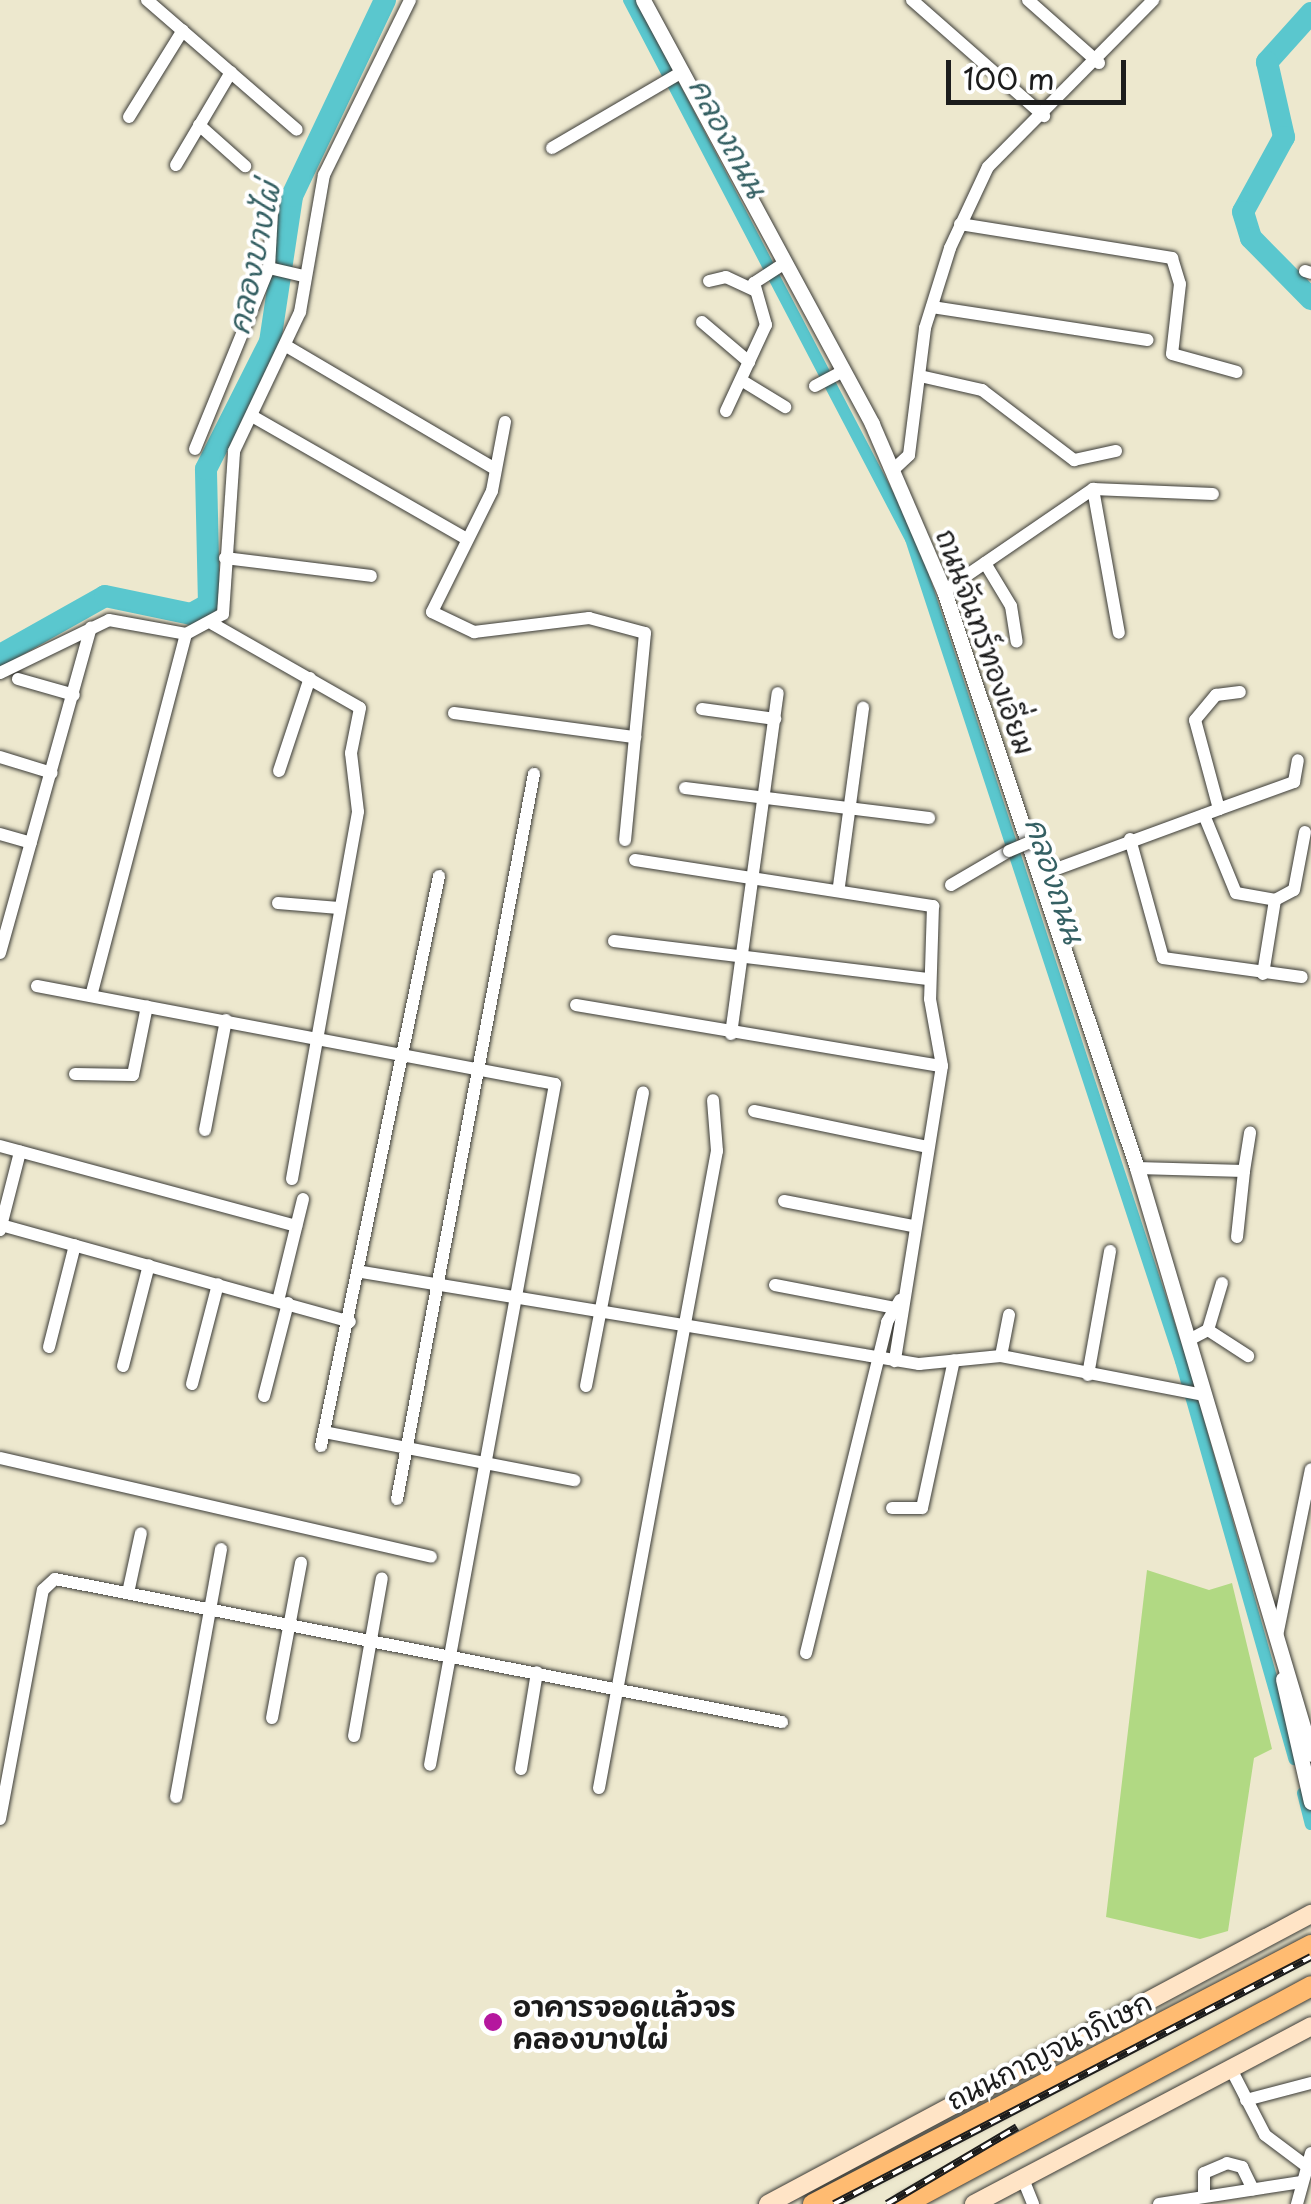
<!DOCTYPE html>
<meta charset="utf-8">
<style>
body{margin:0}
#map{position:relative;width:1311px;height:2204px;overflow:hidden;background:#ede8ce;font-family:"Playpen Sans","Playpen Sans Thai",sans-serif}
div>[style]{position:absolute}
.green>*{inset:0;background:#b1d983}
.canal>*{height:12px;margin:-6px;padding:0 6px;transform-origin:6px;border-radius:6px;background:#5ac7ce}
.river>*{height:22px;margin:-11px;padding:0 11px;transform-origin:11px;border-radius:11px;background:#5ac7ce}
.roads{filter:drop-shadow(0 0 2px #3b3b37) drop-shadow(0 0 2px #3b3b37)}
.minor>*{height:12px;margin:-6px;padding:0 6px;transform-origin:6px;border-radius:6px;background:#fff}
.tertiary>*{height:15px;margin:-7.5px;padding:0 7.5px;transform-origin:7.5px;border-radius:7.5px;background:#fff}
.secondary>*{height:18px;margin:-9px;padding:0 9px;transform-origin:9px;border-radius:9px;background:#ffe4c6}
.trunk>*{height:20px;margin:-10px;padding:0 10px;transform-origin:10px;border-radius:10px;background:#ffbb71}
.rail>*{height:8px;margin-top:-4px;transform-origin:0;background:repeating-linear-gradient(90deg,#fff 0 11px,#1c1c1c 0 22px);box-sizing:border-box;border-block:2px solid #1c1c1c}
.bridges{filter:drop-shadow(0 0 2px #3b3b37) drop-shadow(0 0 2px #3b3b37)}
.minor-bridge>*{height:12px;margin:-6px;padding:0 6px;transform-origin:6px;border-radius:6px;background:#fff}
.dots>*{width:28px;height:28px;translate:-50% -50%;box-sizing:border-box;border:5px solid #fff;border-radius:50%}
span{translate:-50% -50%;white-space:nowrap;text-align:center;line-height:1.15;-webkit-text-stroke:8px #fff;paint-order:stroke}
.street-label{font-size:28px;color:#1c1c1c}
.poi-label{font-size:28px;color:#1c1c1c;font-weight:700}
.left{translate:0 -50%;text-align:left}
.water-label{font-size:30px;color:#356063;font-style:italic}
.scale{position:absolute;left:946px;top:60px;width:180px;height:45px;box-sizing:border-box;border:5px solid #1c1c1c;border-top:0;padding-left:12px;font-size:30px;line-height:35px;white-space:nowrap;color:#1c1c1c;-webkit-text-stroke:8px #fff;paint-order:stroke}
</style>
<div id="map">
<div class="green">
<div style="clip-path:polygon(1147px 1570px,1209px 1590px,1232px 1583px,1272px 1749px,1254px 1758px,1228px 1931px,1200px 1939px,1106px 1917px)"></div>
</div>
<div class="canal">
<div style="left:629px;top:0;width:608px;rotate:62.38deg"></div>
<div style="left:911px;top:539px;width:865px;rotate:71.82deg"></div>
<div style="left:1181px;top:1361px;width:414px;rotate:74.1deg"></div>
<div style="left:1303px;top:1793px;width:32px;rotate:76deg"></div>
</div>
<div class="river">
<div style="left:1311px;top:13px;width:66px;rotate:131.9deg"></div>
<div style="left:1267px;top:62px;width:77px;rotate:77.2deg"></div>
<div style="left:1284px;top:137px;width:85px;rotate:118.7deg"></div>
<div style="left:1243px;top:212px;width:27px;rotate:73deg"></div>
<div style="left:1251px;top:238px;width:86px;rotate:45.5deg"></div>
<div style="left:0;top:655px;width:120px;rotate:-29.3deg"></div>
<div style="left:105px;top:596px;width:88px;rotate:11.8deg"></div>
<div style="left:191px;top:614px;width:21px;rotate:-29deg"></div>
<div style="left:209px;top:604px;width:135px;rotate:-91.3deg"></div>
<div style="left:206px;top:469px;width:142px;rotate:-63.3deg"></div>
<div style="left:270px;top:342px;width:148px;rotate:-81.4deg"></div>
<div style="left:292px;top:196px;width:217px;rotate:-64.6deg"></div>
</div>
<div class="roads">
<div class="minor">
<div style="left:147px;top:0;width:198px;rotate:40.9deg"></div>
<div style="left:912px;top:0;width:176px;rotate:41.3deg"></div>
<div style="left:1028px;top:0;width:95px;rotate:41.6deg"></div>
<div style="left:129px;top:117px;width:102px;rotate:-58.2deg"></div>
<div style="left:199px;top:125px;width:62px;rotate:41.7deg"></div>
<div style="left:552px;top:148px;width:151px;rotate:-30.3deg"></div>
<div style="left:176px;top:165px;width:108px;rotate:-59.4deg"></div>
<div style="left:960px;top:224px;width:215px;rotate:9.1deg"></div>
<div style="left:1172px;top:258px;width:27px;rotate:73deg"></div>
<div style="left:1180px;top:284px;width:70px;rotate:96.5deg"></div>
<div style="left:1172px;top:354px;width:67px;rotate:15.5deg"></div>
<div style="left:269px;top:268px;width:73px;rotate:-86.9deg"></div>
<div style="left:1305px;top:271px;width:6px;rotate:18deg"></div>
<div style="left:709px;top:281px;width:17px;rotate:-13deg"></div>
<div style="left:726px;top:277px;width:31px;rotate:25deg"></div>
<div style="left:932px;top:307px;width:218px;rotate:8.7deg"></div>
<div style="left:702px;top:322px;width:62px;rotate:40.4deg"></div>
<div style="left:288px;top:347px;width:237px;rotate:30.5deg"></div>
<div style="left:920px;top:376px;width:64px;rotate:12.7deg"></div>
<div style="left:982px;top:390px;width:116px;rotate:37.3deg"></div>
<div style="left:1074px;top:460px;width:43px;rotate:-12.1deg"></div>
<div style="left:741px;top:380px;width:52px;rotate:31.5deg"></div>
<div style="left:815px;top:386px;width:32px;rotate:-28deg"></div>
<div style="left:726px;top:411px;width:95px;rotate:-65.1deg"></div>
<div style="left:766px;top:325px;width:44px;rotate:-105.9deg"></div>
<div style="left:754px;top:283px;width:37px;rotate:-33deg"></div>
<div style="left:252px;top:416px;width:248px;rotate:29.8deg"></div>
<div style="left:505px;top:422px;width:70px;rotate:100.7deg"></div>
<div style="left:492px;top:491px;width:135px;rotate:116.4deg"></div>
<div style="left:432px;top:612px;width:47px;rotate:25.5deg"></div>
<div style="left:474px;top:632px;width:116px;rotate:-6.9deg"></div>
<div style="left:589px;top:618px;width:58px;rotate:15deg"></div>
<div style="left:645px;top:633px;width:208px;rotate:95.5deg"></div>
<div style="left:195px;top:449px;width:196px;rotate:-67.8deg"></div>
<div style="left:269px;top:268px;width:37px;rotate:13deg"></div>
<div style="left:893px;top:470px;width:22px;rotate:-43deg"></div>
<div style="left:909px;top:455px;width:128px;rotate:-82.8deg"></div>
<div style="left:925px;top:328px;width:84px;rotate:-72.6deg"></div>
<div style="left:950px;top:248px;width:89px;rotate:-64.9deg"></div>
<div style="left:988px;top:167px;width:235px;rotate:-45.3deg"></div>
<div style="left:1093px;top:489px;width:120px;rotate:2.4deg"></div>
<div style="left:225px;top:558px;width:147px;rotate:7deg"></div>
<div style="left:985px;top:563px;width:50px;rotate:58.8deg"></div>
<div style="left:1011px;top:606px;width:36px;rotate:81deg"></div>
<div style="left:944px;top:591px;width:181px;rotate:-34.4deg"></div>
<div style="left:1093px;top:489px;width:146px;rotate:79.8deg"></div>
<div style="left:213px;top:624px;width:169px;rotate:29.7deg"></div>
<div style="left:360px;top:708px;width:46px;rotate:101.3deg"></div>
<div style="left:351px;top:753px;width:59px;rotate:83.2deg"></div>
<div style="left:358px;top:812px;width:373px;rotate:100.2deg"></div>
<div style="left:0;top:673px;width:121px;rotate:-25.9deg"></div>
<div style="left:109px;top:620px;width:78px;rotate:10.3deg"></div>
<div style="left:186px;top:634px;width:42px;rotate:-28.4deg"></div>
<div style="left:223px;top:614px;width:163px;rotate:-86.1deg"></div>
<div style="left:234px;top:451px;width:154px;rotate:-64.6deg"></div>
<div style="left:300px;top:312px;width:139px;rotate:-80.1deg"></div>
<div style="left:324px;top:175px;width:195px;rotate:-63.8deg"></div>
<div style="left:18px;top:679px;width:58px;rotate:15.9deg"></div>
<div style="left:702px;top:709px;width:74px;rotate:7.8deg"></div>
<div style="left:454px;top:713px;width:183px;rotate:7.6deg"></div>
<div style="left:0;top:757px;width:54px;rotate:17.1deg"></div>
<div style="left:279px;top:771px;width:98px;rotate:-71.6deg"></div>
<div style="left:685px;top:788px;width:246px;rotate:7deg"></div>
<div style="left:1219px;top:809px;width:80px;rotate:-19.8deg"></div>
<div style="left:1294px;top:782px;width:22px;rotate:-80deg"></div>
<div style="left:1204px;top:815px;width:84px;rotate:67.7deg"></div>
<div style="left:1236px;top:893px;width:40px;rotate:10deg"></div>
<div style="left:1275px;top:900px;width:21px;rotate:-28deg"></div>
<div style="left:1294px;top:890px;width:59px;rotate:-79.3deg"></div>
<div style="left:0;top:834px;width:32px;rotate:16deg"></div>
<div style="left:1130px;top:839px;width:123px;rotate:74.5deg"></div>
<div style="left:1163px;top:958px;width:140px;rotate:7.8deg"></div>
<div style="left:635px;top:860px;width:302px;rotate:8.8deg"></div>
<div style="left:933px;top:906px;width:93px;rotate:91.8deg"></div>
<div style="left:930px;top:999px;width:68px;rotate:79.8deg"></div>
<div style="left:942px;top:1066px;width:299px;rotate:99.1deg"></div>
<div style="left:1040px;top:875px;width:191px;rotate:-20.2deg"></div>
<div style="left:1219px;top:809px;width:92px;rotate:-105.1deg"></div>
<div style="left:1195px;top:720px;width:33px;rotate:-50deg"></div>
<div style="left:1216px;top:695px;width:24px;rotate:-7deg"></div>
<div style="left:951px;top:885px;width:67px;rotate:-30.4deg"></div>
<div style="left:839px;top:886px;width:180px;rotate:-82.3deg"></div>
<div style="left:278px;top:903px;width:61px;rotate:4.7deg"></div>
<div style="left:614px;top:941px;width:318px;rotate:6.9deg"></div>
<div style="left:0;top:953px;width:338px;rotate:-74.4deg"></div>
<div style="left:1263px;top:974px;width:75px;rotate:-80.8deg"></div>
<div style="left:37px;top:986px;width:527px;rotate:10.71deg"></div>
<div style="left:555px;top:1084px;width:692px;rotate:100.4deg"></div>
<div style="left:91px;top:996px;width:374px;rotate:-75.3deg"></div>
<div style="left:576px;top:1005px;width:371px;rotate:9.5deg"></div>
<div style="left:731px;top:1034px;width:344px;rotate:-82.2deg"></div>
<div style="left:75px;top:1074px;width:58px;rotate:1deg"></div>
<div style="left:133px;top:1075px;width:70px;rotate:-78.5deg"></div>
<div style="left:754px;top:1111px;width:178px;rotate:11.7deg"></div>
<div style="left:205px;top:1130px;width:112px;rotate:-79.2deg"></div>
<div style="left:0;top:1146px;width:307px;rotate:15.1deg"></div>
<div style="left:1137px;top:1168px;width:107px;rotate:1.6deg"></div>
<div style="left:1244px;top:1171px;width:39px;rotate:-81deg"></div>
<div style="left:784px;top:1201px;width:131px;rotate:11deg"></div>
<div style="left:1px;top:1225px;width:362px;rotate:15.5deg"></div>
<div style="left:0;top:1230px;width:81px;rotate:-75.6deg"></div>
<div style="left:1237px;top:1237px;width:66px;rotate:-83.9deg"></div>
<div style="left:362px;top:1272px;width:565px;rotate:9.38deg"></div>
<div style="left:919px;top:1364px;width:82px;rotate:-5.6deg"></div>
<div style="left:1001px;top:1356px;width:207px;rotate:10.9deg"></div>
<div style="left:775px;top:1285px;width:123px;rotate:10.8deg"></div>
<div style="left:278px;top:1301px;width:105px;rotate:-76.2deg"></div>
<div style="left:1208px;top:1330px;width:48px;rotate:33deg"></div>
<div style="left:1189px;top:1340px;width:21px;rotate:-28deg"></div>
<div style="left:1208px;top:1330px;width:49px;rotate:-73.4deg"></div>
<div style="left:49px;top:1347px;width:105px;rotate:-75.7deg"></div>
<div style="left:1001px;top:1356px;width:42px;rotate:-79deg"></div>
<div style="left:123px;top:1366px;width:104px;rotate:-75.6deg"></div>
<div style="left:1088px;top:1375px;width:126px;rotate:-79.9deg"></div>
<div style="left:192px;top:1384px;width:103px;rotate:-75.4deg"></div>
<div style="left:586px;top:1386px;width:299px;rotate:-79deg"></div>
<div style="left:264px;top:1396px;width:96px;rotate:-75.5deg"></div>
<div style="left:324px;top:1432px;width:255px;rotate:10.9deg"></div>
<div style="left:321px;top:1446px;width:582px;rotate:-78.3deg"></div>
<div style="left:0;top:1458px;width:442px;rotate:12.9deg"></div>
<div style="left:397px;top:1499px;width:738px;rotate:-79.3deg"></div>
<div style="left:892px;top:1508px;width:30px"></div>
<div style="left:922px;top:1508px;width:151px;rotate:-77.8deg"></div>
<div style="left:128px;top:1593px;width:61px;rotate:-77.8deg"></div>
<div style="left:1277px;top:1636px;width:170px;rotate:-78.5deg"></div>
<div style="left:806px;top:1653px;width:341px;rotate:-76.2deg"></div>
<div style="left:887px;top:1322px;width:26px;rotate:-59deg"></div>
<div style="left:272px;top:1718px;width:158px;rotate:-79.4deg"></div>
<div style="left:354px;top:1736px;width:160px;rotate:-80deg"></div>
<div style="left:521px;top:1769px;width:98px;rotate:-80.6deg"></div>
<div style="left:599px;top:1788px;width:648px;rotate:-79.51deg"></div>
<div style="left:717px;top:1151px;width:51px;rotate:-94.5deg"></div>
<div style="left:176px;top:1797px;width:252px;rotate:-79.7deg"></div>
<div style="left:0;top:1819px;width:233px;rotate:-79.4deg"></div>
<div style="left:43px;top:1590px;width:16px;rotate:-43deg"></div>
<div style="left:55px;top:1579px;width:741px;rotate:11.13deg"></div>
<div style="left:1231px;top:2069px;width:74px;rotate:62.7deg"></div>
<div style="left:1265px;top:2135px;width:50px;rotate:36.9deg"></div>
<div style="left:1246px;top:2100px;width:67px;rotate:-14.7deg"></div>
<div style="left:1023px;top:2179px;width:27px;rotate:68deg"></div>
<div style="left:1204px;top:2196px;width:23px;rotate:-90deg"></div>
<div style="left:1204px;top:2173px;width:25px;rotate:-23deg"></div>
<div style="left:1227px;top:2163px;width:16px;rotate:15deg"></div>
<div style="left:1242px;top:2167px;width:25px;rotate:64deg"></div>
<div style="left:1159px;top:2204px;width:144px;rotate:-8.8deg"></div>
<div style="left:1297px;top:2204px;width:53px;rotate:-74.6deg"></div>
</div>
<div class="tertiary">
<div style="left:643px;top:0;width:482px;rotate:61.6deg"></div>
<div style="left:872px;top:424px;width:182px;rotate:66.7deg"></div>
<div style="left:944px;top:591px;width:608px;rotate:71.51deg"></div>
<div style="left:1137px;top:1168px;width:611px;rotate:73.46deg"></div>
<div style="left:1283px;top:1679px;width:126px;rotate:77.2deg"></div>
</div>
<div class="secondary">
<div style="left:768px;top:2204px;width:616px;rotate:-28.11deg"></div>
<div style="left:974px;top:2204px;width:381px;rotate:-27.8deg"></div>
</div>
<div class="trunk">
<div style="left:813px;top:2204px;width:561px;rotate:-27.48deg"></div>
<div style="left:905px;top:2204px;width:461px;rotate:-28.2deg"></div>
</div>
</div>
<div class="rail">
<div style="left:834px;top:2204px;width:537px;rotate:-27.38deg"></div>
<div style="left:887px;top:2204px;width:151px;rotate:-30.6deg"></div>
</div>
<div class="bridges">
<div class="minor-bridge">
<div style="left:1009px;top:851px;width:23px;rotate:-23deg"></div>
</div>
</div>
<div class="dots">
<div style="left:493px;top:2022px;background:#b5179e"></div>
</div>
<div class="street-label">
<span style="left:986px;top:642px;rotate:70deg">ถนนจันทร์ทองเอี่ยม</span>
<span style="left:1049px;top:2050px;rotate:-27deg">ถนนกาญจนาภิเษก</span>
</div>
<div class="poi-label">
<span class="left" style="left:513px;top:2022px">อาคารจอดแล้วจร<br>คลองบางไผ่</span>
</div>
<div class="water-label">
<span style="left:729px;top:137px;rotate:62deg">คลองถนน</span>
<span style="left:253px;top:258px;rotate:-78deg">คลองบางไผ่</span>
<span style="left:1056px;top:880px;rotate:72deg">คลองถนน</span>
</div>
<div class="scale">100 m</div>
</div>
